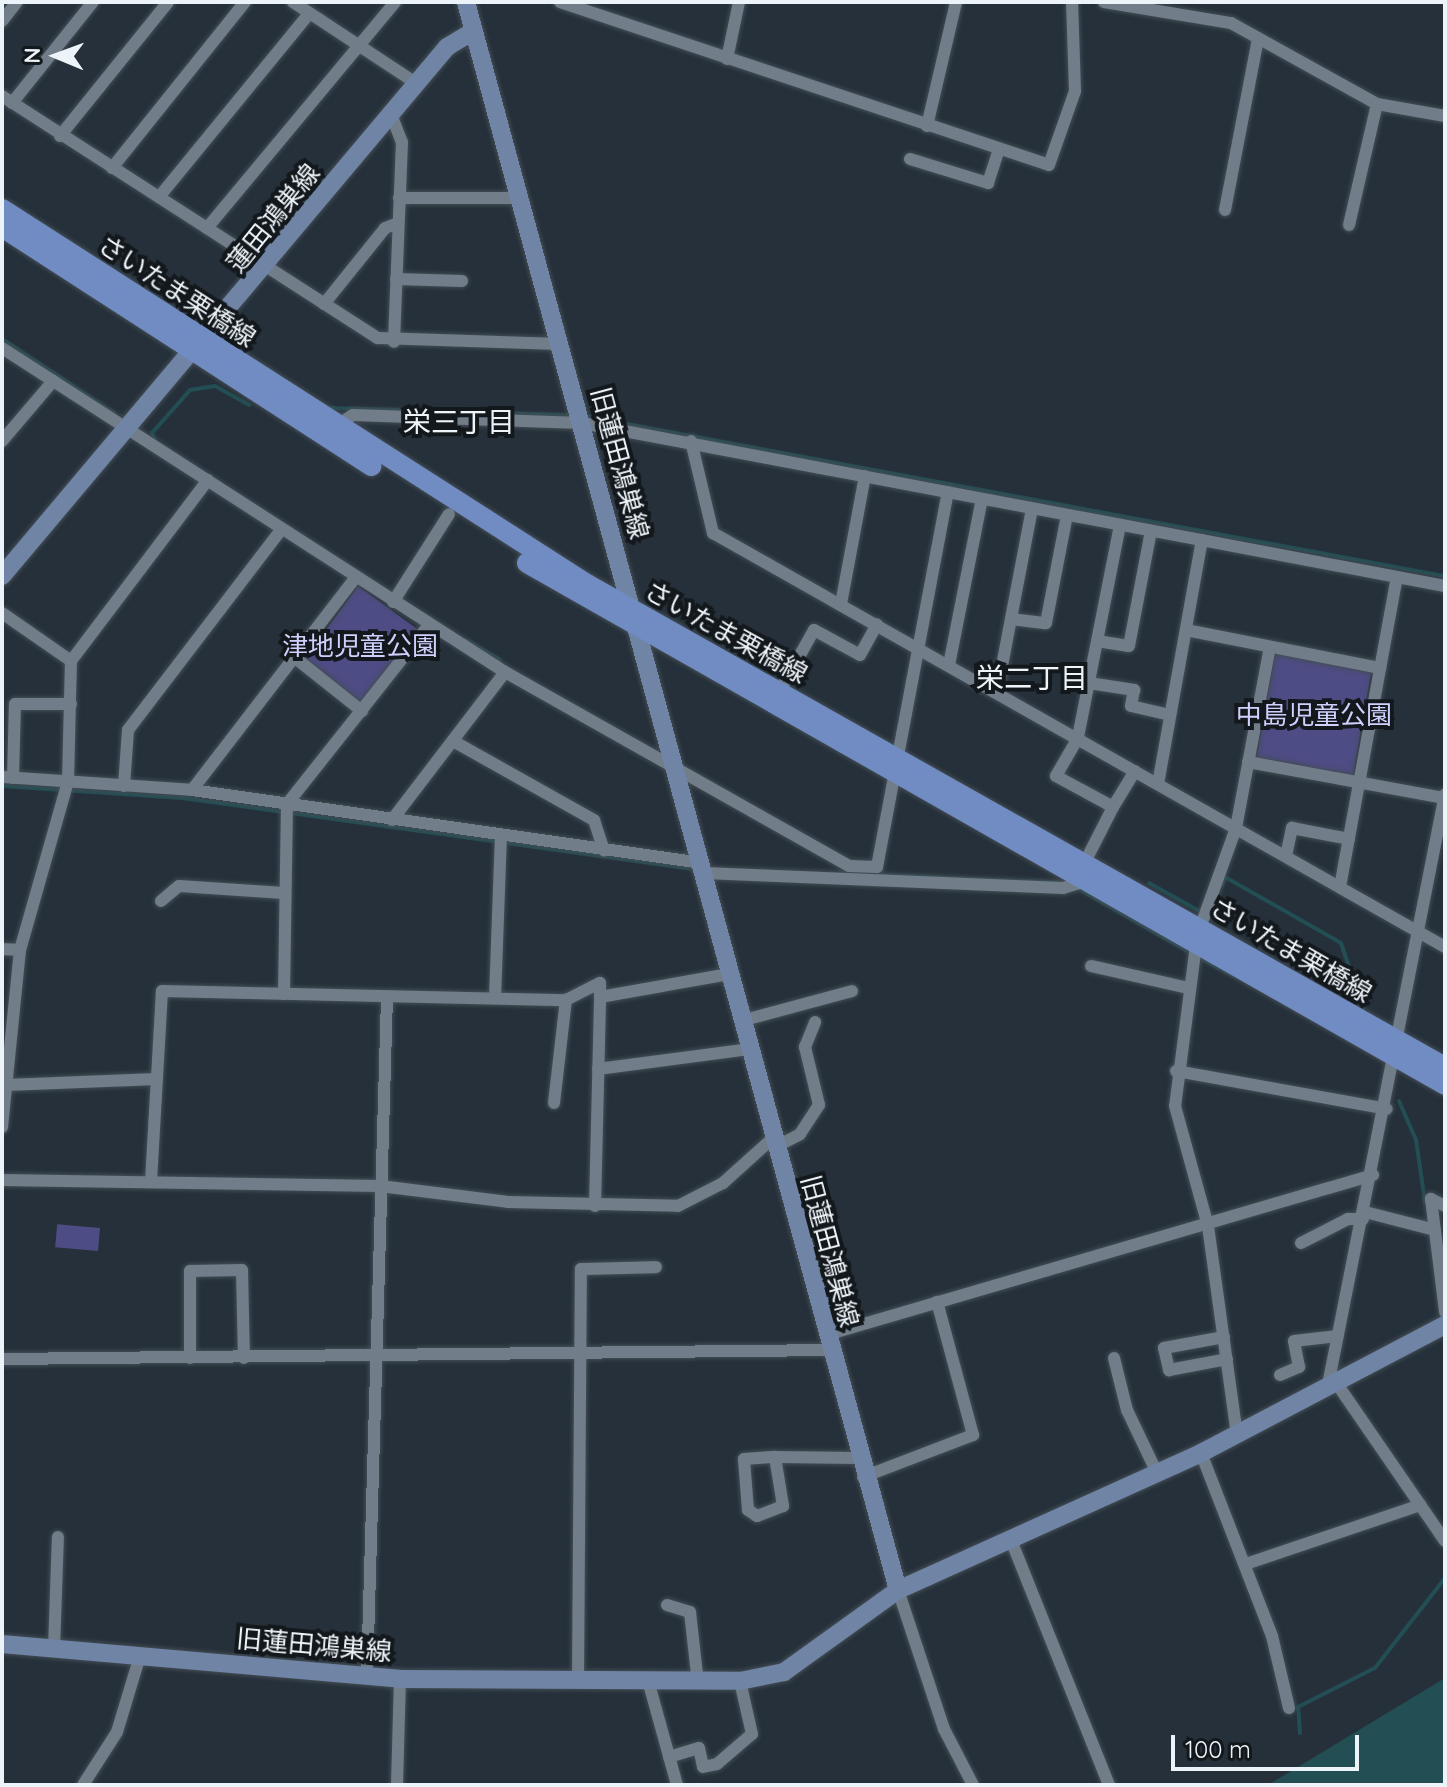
<!DOCTYPE html>
<meta charset="utf-8">
<style>
body{margin:0}
#map{position:relative;width:1447px;height:1787px;overflow:hidden;background:#25303a;font-family:Quicksand,"Noto Sans JP",sans-serif}
div>[style]{position:absolute}
.green>*{inset:0;background:#4e4c84;transform-origin:0 0}
.water>*{inset:0;background:#234e54}
.stream>*{height:4px;margin:-2px;padding:0 2px;transform-origin:2px;border-radius:2px;background:#234e54}
.roads{filter:drop-shadow(0 0 2px #434d55) drop-shadow(0 0 2px #434d55)}
.street>*{height:12px;margin:-6px;padding:0 6px;transform-origin:6px;border-radius:6px;background:#717d89}
.secondary>*{height:18px;margin:-9px;padding:0 9px;transform-origin:9px;border-radius:9px;background:#7084a6}
.primary>*{height:20px;margin:-10px;padding:0 10px;transform-origin:10px;border-radius:10px;background:#708cc3}
span{translate:-50% -50%;white-space:nowrap;text-align:center;line-height:1.15;-webkit-text-stroke:8px #13181c;paint-order:stroke}
.street-label{font-size:26px;color:#ecf3f9}
.park-label{font-size:26px;color:#cfd1fd}
.neighbourhood-label{font-size:28px;color:#ecf3f9}
.frame{position:absolute;inset:0;border:4px solid #ecf3f9;pointer-events:none}
.north{position:absolute;left:16px;top:16px;width:80px;height:80px;-webkit-text-stroke:6px #13181c;paint-order:stroke;rotate:271deg;font-size:22px;font-weight:700;line-height:32px;text-align:center;color:#ecf3f9}
.north::after{content:'';display:block;margin:auto;width:28px;height:36px;background:#ecf3f9;clip-path:polygon(50% 0,100% 100%,50% 72%,0 100%)}
.scale{position:absolute;left:1171px;top:1735px;width:188px;height:36px;box-sizing:border-box;border:4px solid #ecf3f9;border-top:0;padding-left:10px;font-size:24px;line-height:28px;white-space:nowrap;color:#ecf3f9;-webkit-text-stroke:6px #13181c;paint-order:stroke}
</style>
<div id="map">
<div class="green">
<div style="left:358px;top:586px;width:74px;height:94px;rotate:36deg"></div>
<div style="left:1275px;top:653px;width:98px;height:108px;rotate:10deg"></div>
<div style="left:100px;top:1228px;width:23px;height:43px;rotate:95deg"></div>
</div>
<div class="water">
<div style="clip-path:polygon(1445px 1678px,1445px 1785px,1268px 1785px)"></div>
</div>
<div class="stream">
<div style="left:2px;top:339px;width:134px;rotate:33.5deg"></div>
<div style="left:331px;top:408px;width:243px;rotate:1.7deg"></div>
<div style="left:583px;top:416px;width:877px;rotate:10.52deg"></div>
<div style="left:155px;top:440px;width:8px;rotate:-113deg"></div>
<div style="left:152px;top:433px;width:57px;rotate:-48.5deg"></div>
<div style="left:190px;top:390px;width:25px;rotate:-9deg"></div>
<div style="left:215px;top:386px;width:39px;rotate:29deg"></div>
<div style="left:466px;top:640px;width:39px;rotate:30deg"></div>
<div style="left:2px;top:786px;width:180px;rotate:3.8deg"></div>
<div style="left:182px;top:798px;width:517px;rotate:7.89deg"></div>
<div style="left:883px;top:875px;width:186px;rotate:2.5deg"></div>
<div style="left:1149px;top:883px;width:62px;rotate:29.1deg"></div>
<div style="left:1222px;top:885px;width:9px;rotate:-69deg"></div>
<div style="left:1225px;top:877px;width:133px;rotate:29.6deg"></div>
<div style="left:1341px;top:943px;width:70px;rotate:71.6deg"></div>
<div style="left:1077px;top:888px;width:131px;rotate:29.7deg"></div>
<div style="left:1198px;top:957px;width:40px;rotate:28deg"></div>
<div style="left:1399px;top:1101px;width:43px;rotate:66.4deg"></div>
<div style="left:1416px;top:1140px;width:63px;rotate:81.7deg"></div>
<div style="left:1300px;top:1733px;width:26px;rotate:-94deg"></div>
<div style="left:1298px;top:1707px;width:86px;rotate:-26.9deg"></div>
<div style="left:1375px;top:1668px;width:114px;rotate:-52.1deg"></div>
</div>
<div class="roads">
<div class="street">
<div style="left:293px;top:2px;width:147px;rotate:33.4deg"></div>
<div style="left:560px;top:2px;width:515px;rotate:18.43deg"></div>
<div style="left:1049px;top:165px;width:78px;rotate:-70.6deg"></div>
<div style="left:1075px;top:91px;width:89px;rotate:-91.9deg"></div>
<div style="left:1104px;top:2px;width:129px;rotate:9.4deg"></div>
<div style="left:1231px;top:23px;width:167px;rotate:29deg"></div>
<div style="left:1377px;top:104px;width:69px;rotate:10deg"></div>
<div style="left:2px;top:21px;width:24px;rotate:-52deg"></div>
<div style="left:727px;top:59px;width:58px;rotate:-78.1deg"></div>
<div style="left:2px;top:96px;width:447px;rotate:32.8deg"></div>
<div style="left:378px;top:338px;width:183px;rotate:1.9deg"></div>
<div style="left:12px;top:103px;width:129px;rotate:-51.3deg"></div>
<div style="left:391px;top:114px;width:30px;rotate:69deg"></div>
<div style="left:402px;top:142px;width:200px;rotate:92.3deg"></div>
<div style="left:927px;top:126px;width:127px;rotate:-76.8deg"></div>
<div style="left:60px;top:136px;width:172px;rotate:-51.1deg"></div>
<div style="left:910px;top:159px;width:82px;rotate:17.1deg"></div>
<div style="left:988px;top:183px;width:36px;rotate:-72deg"></div>
<div style="left:112px;top:168px;width:213px;rotate:-51.3deg"></div>
<div style="left:159px;top:197px;width:237px;rotate:-50.7deg"></div>
<div style="left:399px;top:198px;width:121px"></div>
<div style="left:1225px;top:210px;width:175px;rotate:-79.1deg"></div>
<div style="left:1349px;top:225px;width:124px;rotate:-77deg"></div>
<div style="left:207px;top:228px;width:294px;rotate:-50.2deg"></div>
<div style="left:396px;top:279px;width:66px;rotate:1.7deg"></div>
<div style="left:324px;top:304px;width:97px;rotate:-51.2deg"></div>
<div style="left:385px;top:228px;width:14px;rotate:-21deg"></div>
<div style="left:2px;top:348px;width:598px;rotate:32.79deg"></div>
<div style="left:505px;top:672px;width:395px;rotate:29.4deg"></div>
<div style="left:849px;top:866px;width:28px;rotate:2deg"></div>
<div style="left:877px;top:867px;width:381px;rotate:-79.3deg"></div>
<div style="left:337px;top:425px;width:19px;rotate:-32deg"></div>
<div style="left:353px;top:415px;width:229px;rotate:2deg"></div>
<div style="left:582px;top:423px;width:878px;rotate:10.7deg"></div>
<div style="left:2px;top:441px;width:79px;rotate:-49.6deg"></div>
<div style="left:691px;top:441px;width:95px;rotate:76.6deg"></div>
<div style="left:713px;top:533px;width:841px;rotate:29.49deg"></div>
<div style="left:1120px;top:525px;width:217px;rotate:101.2deg"></div>
<div style="left:1078px;top:738px;width:44px;rotate:120.1deg"></div>
<div style="left:1056px;top:776px;width:65px;rotate:28.5deg"></div>
<div style="left:1113px;top:807px;width:42px;rotate:-58.6deg"></div>
<div style="left:393px;top:602px;width:104px;rotate:-57.5deg"></div>
<div style="left:841px;top:604px;width:130px;rotate:-79.4deg"></div>
<div style="left:2px;top:613px;width:84px;rotate:34.8deg"></div>
<div style="left:1011px;top:619px;width:35px;rotate:7deg"></div>
<div style="left:1046px;top:623px;width:110px;rotate:-79deg"></div>
<div style="left:1186px;top:630px;width:198px;rotate:11.1deg"></div>
<div style="left:1097px;top:641px;width:32px;rotate:9deg"></div>
<div style="left:1129px;top:646px;width:117px;rotate:-79.2deg"></div>
<div style="left:294px;top:657px;width:87px;rotate:38.5deg"></div>
<div style="left:949px;top:665px;width:169px;rotate:-78.8deg"></div>
<div style="left:1089px;top:683px;width:46px;rotate:8.8deg"></div>
<div style="left:1134px;top:690px;width:16px;rotate:101deg"></div>
<div style="left:1131px;top:706px;width:40px;rotate:13deg"></div>
<div style="left:997px;top:692px;width:186px;rotate:-79.2deg"></div>
<div style="left:776px;top:698px;width:78px;rotate:-60.8deg"></div>
<div style="left:814px;top:630px;width:52px;rotate:28.5deg"></div>
<div style="left:860px;top:655px;width:35px;rotate:-61deg"></div>
<div style="left:453px;top:741px;width:162px;rotate:29.3deg"></div>
<div style="left:594px;top:820px;width:32px;rotate:72deg"></div>
<div style="left:1248px;top:762px;width:200px;rotate:10.4deg"></div>
<div style="left:2px;top:777px;width:190px;rotate:3.9deg"></div>
<div style="left:192px;top:790px;width:515px;rotate:8.15deg"></div>
<div style="left:13px;top:778px;width:74px;rotate:-88.5deg"></div>
<div style="left:15px;top:704px;width:56px"></div>
<div style="left:1158px;top:784px;width:248px;rotate:-79.8deg"></div>
<div style="left:124px;top:786px;width:56px;rotate:-85.9deg"></div>
<div style="left:128px;top:730px;width:250px;rotate:-52.6deg"></div>
<div style="left:192px;top:790px;width:267px;rotate:-52.4deg"></div>
<div style="left:392px;top:820px;width:186px;rotate:-52.6deg"></div>
<div style="left:1286px;top:856px;width:29px;rotate:-78deg"></div>
<div style="left:1292px;top:828px;width:58px;rotate:10.9deg"></div>
<div style="left:1084px;top:864px;width:64px;rotate:-63deg"></div>
<div style="left:705px;top:873px;width:358px;rotate:2.4deg"></div>
<div style="left:1063px;top:888px;width:24px;rotate:-17deg"></div>
<div style="left:1340px;top:887px;width:315px;rotate:-79.6deg"></div>
<div style="left:161px;top:901px;width:23px;rotate:-40deg"></div>
<div style="left:179px;top:886px;width:105px;rotate:3.8deg"></div>
<div style="left:1200px;top:928px;width:106px;rotate:-70.2deg"></div>
<div style="left:1236px;top:828px;width:184px;rotate:-79.4deg"></div>
<div style="left:1196px;top:945px;width:162px;rotate:97.4deg"></div>
<div style="left:1175px;top:1106px;width:124px;rotate:74.6deg"></div>
<div style="left:1208px;top:1226px;width:210px;rotate:82.1deg"></div>
<div style="left:2px;top:949px;width:18px;rotate:3deg"></div>
<div style="left:1091px;top:966px;width:100px;rotate:12.7deg"></div>
<div style="left:284px;top:994px;width:190px;rotate:-89.1deg"></div>
<div style="left:287px;top:804px;width:228px;rotate:-51.6deg"></div>
<div style="left:495px;top:998px;width:161px;rotate:-87.9deg"></div>
<div style="left:741px;top:1021px;width:115px;rotate:-15.1deg"></div>
<div style="left:598px;top:1069px;width:152px;rotate:-7.5deg"></div>
<div style="left:1176px;top:1071px;width:214px;rotate:10.2deg"></div>
<div style="left:6px;top:1085px;width:151px;rotate:-2.3deg"></div>
<div style="left:554px;top:1103px;width:104px;rotate:-83.4deg"></div>
<div style="left:2px;top:1127px;width:178px;rotate:-84.2deg"></div>
<div style="left:20px;top:950px;width:175px;rotate:-74.1deg"></div>
<div style="left:68px;top:782px;width:121px;rotate:-88.6deg"></div>
<div style="left:71px;top:661px;width:227px;rotate:-52.9deg"></div>
<div style="left:775px;top:1147px;width:28px;rotate:-27deg"></div>
<div style="left:800px;top:1134px;width:35px;rotate:-57deg"></div>
<div style="left:819px;top:1105px;width:60px;rotate:-103.6deg"></div>
<div style="left:805px;top:1047px;width:27px;rotate:-68deg"></div>
<div style="left:2px;top:1180px;width:378px;rotate:0.9deg"></div>
<div style="left:380px;top:1186px;width:129px;rotate:7.1deg"></div>
<div style="left:508px;top:1202px;width:170px;rotate:1.3deg"></div>
<div style="left:678px;top:1206px;width:51px;rotate:-27.1deg"></div>
<div style="left:723px;top:1183px;width:67px;rotate:-42deg"></div>
<div style="left:151px;top:1181px;width:190px;rotate:-86.7deg"></div>
<div style="left:162px;top:991px;width:404px;rotate:1.3deg"></div>
<div style="left:566px;top:1000px;width:38px;rotate:-27deg"></div>
<div style="left:600px;top:983px;width:14px;rotate:90deg"></div>
<div style="left:600px;top:997px;width:131px;rotate:-10.1deg"></div>
<div style="left:595px;top:1206px;width:209px;rotate:-88.6deg"></div>
<div style="left:1445px;top:1206px;width:16px;rotate:-153deg"></div>
<div style="left:1431px;top:1199px;width:114px;rotate:82.9deg"></div>
<div style="left:1365px;top:1212px;width:72px;rotate:14.4deg"></div>
<div style="left:1301px;top:1243px;width:53px;rotate:-27.1deg"></div>
<div style="left:1348px;top:1219px;width:15px"></div>
<div style="left:826px;top:1335px;width:570px;rotate:-16.3deg"></div>
<div style="left:1224px;top:1337px;width:61px;rotate:169.6deg"></div>
<div style="left:1164px;top:1348px;width:23px;rotate:77deg"></div>
<div style="left:1169px;top:1370px;width:59px;rotate:-10.7deg"></div>
<div style="left:190px;top:1358px;width:87px;rotate:-90deg"></div>
<div style="left:190px;top:1271px;width:52px;rotate:-1.1deg"></div>
<div style="left:242px;top:1270px;width:88px;rotate:88.7deg"></div>
<div style="left:1114px;top:1358px;width:54px;rotate:76deg"></div>
<div style="left:1127px;top:1410px;width:70px;rotate:64.5deg"></div>
<div style="left:2px;top:1359px;width:827px;rotate:-0.62deg"></div>
<div style="left:1280px;top:1375px;width:21px;rotate:-23deg"></div>
<div style="left:1299px;top:1367px;width:26px;rotate:-101deg"></div>
<div style="left:1294px;top:1341px;width:44px;rotate:-6.5deg"></div>
<div style="left:1335px;top:1381px;width:194px;rotate:55.5deg"></div>
<div style="left:1328px;top:1385px;width:602px;rotate:-78.8deg"></div>
<div style="left:1201px;top:1453px;width:196px;rotate:68.8deg"></div>
<div style="left:1272px;top:1636px;width:74px;rotate:76.7deg"></div>
<div style="left:775px;top:1457px;width:50px;rotate:80.7deg"></div>
<div style="left:783px;top:1506px;width:28px;rotate:159deg"></div>
<div style="left:757px;top:1516px;width:11px;rotate:-146deg"></div>
<div style="left:748px;top:1510px;width:51px;rotate:-94.5deg"></div>
<div style="left:744px;top:1459px;width:31px;rotate:-4deg"></div>
<div style="left:775px;top:1457px;width:83px;rotate:0.7deg"></div>
<div style="left:863px;top:1477px;width:118px;rotate:-20.9deg"></div>
<div style="left:973px;top:1435px;width:138px;rotate:-105.1deg"></div>
<div style="left:1011px;top:1540px;width:264px;rotate:68.2deg"></div>
<div style="left:1246px;top:1564px;width:184px;rotate:-18.7deg"></div>
<div style="left:898px;top:1590px;width:146px;rotate:71.7deg"></div>
<div style="left:944px;top:1729px;width:63px;rotate:62.6deg"></div>
<div style="left:667px;top:1605px;width:24px;rotate:17deg"></div>
<div style="left:690px;top:1612px;width:71px;rotate:83.6deg"></div>
<div style="left:54px;top:1649px;width:112px;rotate:-88deg"></div>
<div style="left:367px;top:1675px;width:678px;rotate:-88.31deg"></div>
<div style="left:578px;top:1683px;width:414px;rotate:-89.6deg"></div>
<div style="left:581px;top:1269px;width:75px;rotate:-1.5deg"></div>
<div style="left:649px;top:1684px;width:105px;rotate:74.5deg"></div>
<div style="left:669px;top:1757px;width:31px;rotate:-17deg"></div>
<div style="left:699px;top:1748px;width:19px;rotate:78deg"></div>
<div style="left:703px;top:1767px;width:14px;rotate:-12deg"></div>
<div style="left:717px;top:1764px;width:46px;rotate:-40.6deg"></div>
<div style="left:752px;top:1734px;width:54px;rotate:-102.8deg"></div>
<div style="left:83px;top:1785px;width:63px;rotate:-57.3deg"></div>
<div style="left:117px;top:1732px;width:79px;rotate:-73.2deg"></div>
<div style="left:397px;top:1785px;width:106px;rotate:-88.4deg"></div>
</div>
<div class="secondary">
<div style="left:2px;top:576px;width:691px;rotate:-49.93deg"></div>
<div style="left:447px;top:47px;width:31px;rotate:-31deg"></div>
<div style="left:898px;top:1590px;width:333px;rotate:-24.3deg"></div>
<div style="left:1201px;top:1453px;width:276px;rotate:-27.7deg"></div>
<div style="left:2px;top:1644px;width:400px;rotate:5deg"></div>
<div style="left:400px;top:1679px;width:340px;rotate:0.3deg"></div>
<div style="left:740px;top:1681px;width:45px;rotate:-11.6deg"></div>
<div style="left:784px;top:1672px;width:140px;rotate:-35.7deg"></div>
<div style="left:898px;top:1590px;width:1646px;rotate:-105.22deg"></div>
</div>
<div class="primary">
<div style="left:2px;top:209px;width:695px;rotate:32.66deg"></div>
<div style="left:587px;top:584px;width:985px;rotate:29.38deg"></div>
<div style="left:2px;top:227px;width:440px;rotate:32.9deg"></div>
<div style="left:527px;top:563px;width:1056px;rotate:29.62deg"></div>
</div>
</div>
<div class="street-label">
<span style="left:273px;top:218px;rotate:-51deg">蓮田鴻巣線</span>
<span style="left:177px;top:291px;rotate:33deg">さいたま栗橋線</span>
<span style="left:620px;top:463px;rotate:75deg">旧蓮田鴻巣線</span>
<span style="left:726px;top:632px;rotate:29deg">さいたま栗橋線</span>
<span style="left:1291px;top:950px;rotate:30deg">さいたま栗橋線</span>
<span style="left:830px;top:1251px;rotate:75deg">旧蓮田鴻巣線</span>
<span style="left:314px;top:1645px;rotate:5deg">旧蓮田鴻巣線</span>
</div>
<div class="park-label">
<span style="left:360px;top:646px">津地児童公園</span>
<span style="left:1314px;top:715px">中島児童公園</span>
</div>
<div class="neighbourhood-label">
<span style="left:459px;top:422px">栄三丁目</span>
<span style="left:1032px;top:678px">栄二丁目</span>
</div>
<div class="frame"></div>
<div class="north">N</div>
<div class="scale">100 m</div>
</div>
